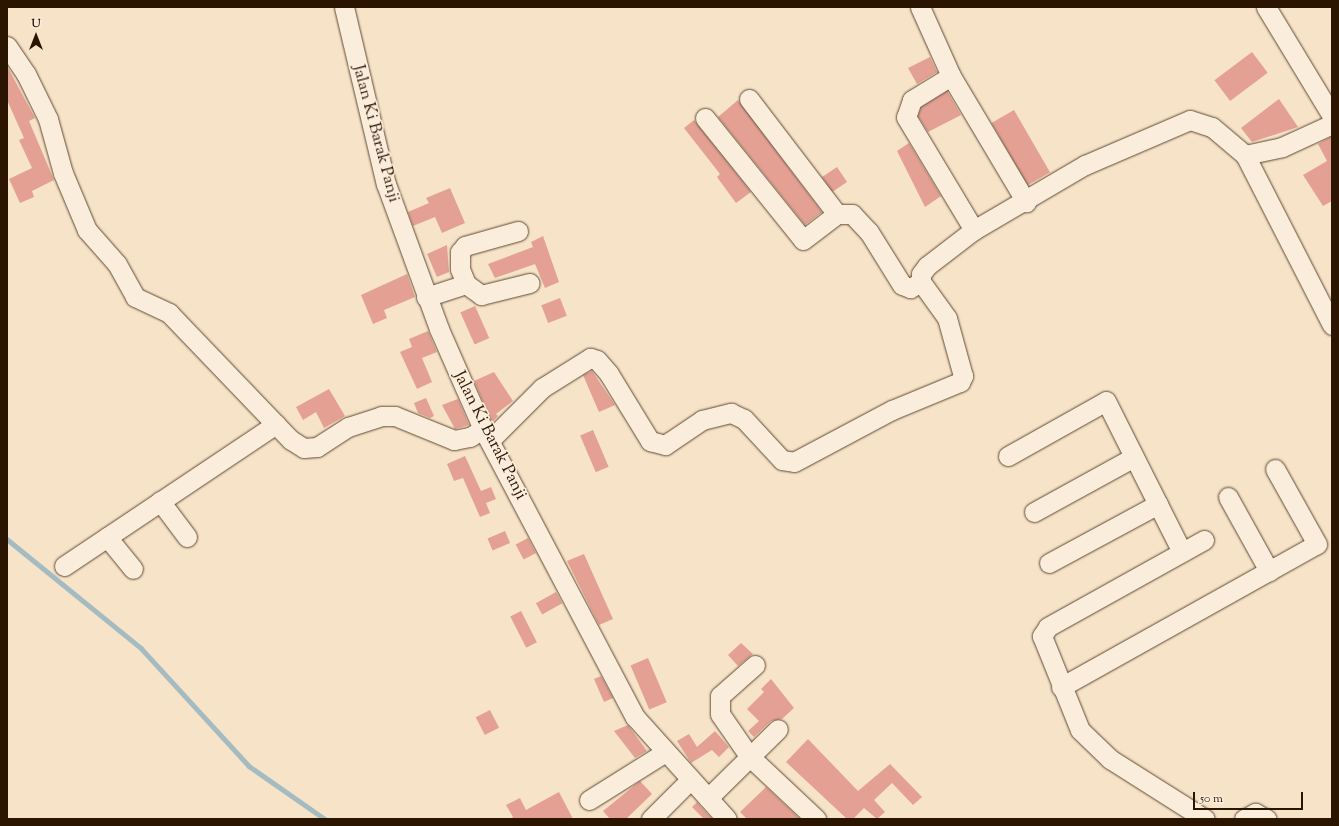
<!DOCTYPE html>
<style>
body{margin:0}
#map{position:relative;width:1339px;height:826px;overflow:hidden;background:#f7e3c8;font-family:"Sorts Mill Goudy",serif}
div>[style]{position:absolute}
.stream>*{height:4.5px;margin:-2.25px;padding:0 2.25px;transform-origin:2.25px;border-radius:2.25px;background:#a4bbc1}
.building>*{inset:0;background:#e3a093;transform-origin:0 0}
.roads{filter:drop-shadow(0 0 1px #5e4832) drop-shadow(0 0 1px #5e4832)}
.minor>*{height:19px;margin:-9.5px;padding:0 9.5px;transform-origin:9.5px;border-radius:9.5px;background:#faeddb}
span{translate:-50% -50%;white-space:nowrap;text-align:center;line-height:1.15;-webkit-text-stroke:3.5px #faeddb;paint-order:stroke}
.street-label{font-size:17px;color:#2b1500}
.frame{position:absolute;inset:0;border:8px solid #2b1500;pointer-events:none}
.north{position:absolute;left:16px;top:16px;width:40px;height:40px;-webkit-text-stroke:3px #faeddb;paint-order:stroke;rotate:0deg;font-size:11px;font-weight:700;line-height:16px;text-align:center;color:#2b1500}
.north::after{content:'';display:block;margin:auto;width:14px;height:18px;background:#2b1500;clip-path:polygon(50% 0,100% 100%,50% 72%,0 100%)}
.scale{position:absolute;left:1193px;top:792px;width:110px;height:18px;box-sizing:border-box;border:2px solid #2b1500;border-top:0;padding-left:5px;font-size:12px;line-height:14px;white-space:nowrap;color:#2b1500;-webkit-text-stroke:3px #faeddb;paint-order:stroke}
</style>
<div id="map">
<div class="stream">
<div style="left:7px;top:539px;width:173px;rotate:39.1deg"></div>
<div style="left:141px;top:648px;width:160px;rotate:47.5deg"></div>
<div style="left:249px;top:766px;width:93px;rotate:34.9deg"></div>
</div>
<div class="building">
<div style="left:1252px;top:52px;width:26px;height:47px;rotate:53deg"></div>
<div style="clip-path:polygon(930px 57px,937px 72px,917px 84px,908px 68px)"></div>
<div style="clip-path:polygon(7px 66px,35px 118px,29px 121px,54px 180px,32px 191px,34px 197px,20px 203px,9px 179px,32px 168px,19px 140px,24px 138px,7px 100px)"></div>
<div style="clip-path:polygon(947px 91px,961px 115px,928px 132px,918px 116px,921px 107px)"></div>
<div style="clip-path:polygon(1279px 99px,1298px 127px,1252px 142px,1241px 128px)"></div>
<div style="clip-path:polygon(738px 100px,822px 212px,805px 225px,718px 117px)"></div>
<div style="left:1014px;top:110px;width:72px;height:26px;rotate:60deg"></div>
<div style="clip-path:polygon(694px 120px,751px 192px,736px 203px,717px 177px,720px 174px,684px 128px)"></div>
<div style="clip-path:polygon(1332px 136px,1332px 201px,1323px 206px,1303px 175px,1327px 161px,1318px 144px)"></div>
<div style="clip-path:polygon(909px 143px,941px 196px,925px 207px,897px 151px)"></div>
<div style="left:837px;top:167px;width:18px;height:18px;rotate:56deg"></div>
<div style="clip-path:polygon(450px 188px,465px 223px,442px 233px,435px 217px,413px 226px,408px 212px,429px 203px,426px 198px)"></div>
<div style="clip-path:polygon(543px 236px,559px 282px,545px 288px,535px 264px,495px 278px,488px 264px,533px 247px,531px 242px)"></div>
<div style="clip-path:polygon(447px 245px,449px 272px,437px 277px,427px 254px)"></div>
<div style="clip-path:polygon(407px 274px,415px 297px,384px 310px,387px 318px,373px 324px,361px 295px)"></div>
<div style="left:560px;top:298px;width:19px;height:20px;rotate:69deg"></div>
<div style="left:475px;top:306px;width:35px;height:16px;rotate:66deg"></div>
<div style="clip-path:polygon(428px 331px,437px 352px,422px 358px,432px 382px,417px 389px,400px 352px,412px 347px,409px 339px)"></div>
<div style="clip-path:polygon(592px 371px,615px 405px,599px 412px,583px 375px)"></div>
<div style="clip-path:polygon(494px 372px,513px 401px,496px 414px,498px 416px,492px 422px,474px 381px)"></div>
<div style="clip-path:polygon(329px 389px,345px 416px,324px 428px,316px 412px,303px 420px,296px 407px)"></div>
<div style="clip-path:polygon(426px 398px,434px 416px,430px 418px,418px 413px,414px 403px)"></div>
<div style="clip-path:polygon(458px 399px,469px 425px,455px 429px,442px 405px)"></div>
<div style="left:593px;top:430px;width:40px;height:14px;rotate:67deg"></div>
<div style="clip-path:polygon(465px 456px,481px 491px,491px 487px,496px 499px,486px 503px,490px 513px,480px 517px,463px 478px,454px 481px,447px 464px)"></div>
<div style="left:505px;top:531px;width:13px;height:19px;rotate:67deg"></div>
<div style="left:528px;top:538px;width:17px;height:14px;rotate:62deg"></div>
<div style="clip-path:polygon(584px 554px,613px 619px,599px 625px,567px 561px)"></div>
<div style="left:556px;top:592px;width:13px;height:23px;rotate:61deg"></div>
<div style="left:521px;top:611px;width:35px;height:12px;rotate:63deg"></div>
<div style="clip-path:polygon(741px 643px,753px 654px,738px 666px,728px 655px)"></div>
<div style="left:648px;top:658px;width:48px;height:19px;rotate:67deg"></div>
<div style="clip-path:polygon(601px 676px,613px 698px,604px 702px,594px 679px)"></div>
<div style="clip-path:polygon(771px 679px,794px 708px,782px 719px,771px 721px,754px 737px,748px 731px,759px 721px,747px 709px,764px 692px,761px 689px)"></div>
<div style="left:490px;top:710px;width:20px;height:16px;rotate:63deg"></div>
<div style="clip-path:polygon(628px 725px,647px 751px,635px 758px,614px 731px)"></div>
<div style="clip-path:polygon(715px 731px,729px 747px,719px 757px,712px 750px,691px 763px,677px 741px,689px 734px,697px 747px)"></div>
<div style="clip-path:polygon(808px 739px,858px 791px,890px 764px,922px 797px,913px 805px,892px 783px,874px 800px,885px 812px,877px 819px,864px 808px,853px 819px,847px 819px,786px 762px)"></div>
<div style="clip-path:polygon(640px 781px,652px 794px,626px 819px,610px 819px,603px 811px)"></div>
<div style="clip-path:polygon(766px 787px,800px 819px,747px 819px,740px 812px)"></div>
<div style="clip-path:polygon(559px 792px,573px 819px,510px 819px,513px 817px,506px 805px,520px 798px,526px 810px)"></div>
<div style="clip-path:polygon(697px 802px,700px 806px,712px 819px,704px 819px,692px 807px)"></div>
</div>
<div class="roads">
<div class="minor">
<div style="left:344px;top:7px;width:182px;rotate:76.7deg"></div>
<div style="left:386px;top:184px;width:154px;rotate:69.9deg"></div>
<div style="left:439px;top:329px;width:109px;rotate:66.3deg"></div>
<div style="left:483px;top:429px;width:326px;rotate:62.2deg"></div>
<div style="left:635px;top:717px;width:137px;rotate:48deg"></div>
<div style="left:920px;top:7px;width:76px;rotate:65.8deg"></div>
<div style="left:951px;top:76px;width:147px;rotate:59.2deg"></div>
<div style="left:1266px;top:7px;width:127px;rotate:58.8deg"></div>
<div style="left:7px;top:46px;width:34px;rotate:56deg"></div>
<div style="left:26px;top:74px;width:50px;rotate:63.9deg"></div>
<div style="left:48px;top:119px;width:56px;rotate:74.5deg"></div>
<div style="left:63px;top:173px;width:62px;rotate:67.2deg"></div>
<div style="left:87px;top:230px;width:45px;rotate:48.6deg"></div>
<div style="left:117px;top:264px;width:38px;rotate:61deg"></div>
<div style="left:135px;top:297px;width:38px;rotate:25deg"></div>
<div style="left:169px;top:313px;width:176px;rotate:46.2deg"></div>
<div style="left:291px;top:440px;width:15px;rotate:32deg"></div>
<div style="left:304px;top:448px;width:13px;rotate:-4deg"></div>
<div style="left:317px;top:447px;width:37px;rotate:-33deg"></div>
<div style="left:348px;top:427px;width:35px;rotate:-18deg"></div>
<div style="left:381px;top:416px;width:14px"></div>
<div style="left:395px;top:416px;width:64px;rotate:22.1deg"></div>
<div style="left:454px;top:440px;width:16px;rotate:-11deg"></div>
<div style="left:470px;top:437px;width:15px;rotate:-32deg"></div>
<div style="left:951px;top:76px;width:46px;rotate:148.4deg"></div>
<div style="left:912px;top:100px;width:18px;rotate:109deg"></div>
<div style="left:906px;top:117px;width:132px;rotate:59deg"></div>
<div style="left:749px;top:99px;width:145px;rotate:52.6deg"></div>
<div style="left:705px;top:118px;width:156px;rotate:51.2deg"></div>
<div style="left:803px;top:240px;width:43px;rotate:-37.4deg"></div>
<div style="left:837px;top:214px;width:15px"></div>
<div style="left:852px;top:214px;width:25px;rotate:47deg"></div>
<div style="left:869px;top:232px;width:62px;rotate:58.1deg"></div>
<div style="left:902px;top:285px;width:9px;rotate:21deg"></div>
<div style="left:910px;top:288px;width:13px;rotate:-29deg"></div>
<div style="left:1245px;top:155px;width:38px;rotate:-12deg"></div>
<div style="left:1282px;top:147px;width:55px;rotate:-24.7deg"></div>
<div style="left:518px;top:231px;width:55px;rotate:164.2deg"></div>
<div style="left:465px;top:246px;width:8px;rotate:130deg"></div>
<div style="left:460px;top:252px;width:17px;rotate:90deg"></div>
<div style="left:460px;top:269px;width:16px;rotate:68deg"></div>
<div style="left:466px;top:284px;width:19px;rotate:36deg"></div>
<div style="left:481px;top:295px;width:50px;rotate:-13.8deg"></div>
<div style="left:426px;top:297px;width:42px;rotate:-18deg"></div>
<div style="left:490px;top:440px;width:74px;rotate:-45deg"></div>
<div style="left:542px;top:388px;width:57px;rotate:-32deg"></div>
<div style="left:590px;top:358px;width:7px;rotate:16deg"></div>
<div style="left:597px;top:360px;width:18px;rotate:49deg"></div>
<div style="left:609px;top:374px;width:79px;rotate:58.5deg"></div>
<div style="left:650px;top:441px;width:16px;rotate:15deg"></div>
<div style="left:665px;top:445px;width:45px;rotate:-34deg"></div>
<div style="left:702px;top:420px;width:30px;rotate:-14deg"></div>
<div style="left:731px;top:413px;width:14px;rotate:25deg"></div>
<div style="left:744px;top:419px;width:56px;rotate:47.2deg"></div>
<div style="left:782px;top:460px;width:12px;rotate:9deg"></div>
<div style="left:794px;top:462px;width:111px;rotate:-28deg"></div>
<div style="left:892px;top:410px;width:74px;rotate:-22.4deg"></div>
<div style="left:960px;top:382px;width:7px;rotate:-63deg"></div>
<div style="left:963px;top:376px;width:60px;rotate:-105.4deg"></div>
<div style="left:947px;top:318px;width:44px;rotate:-125.8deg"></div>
<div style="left:921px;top:282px;width:8px;rotate:-90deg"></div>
<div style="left:921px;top:274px;width:10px;rotate:-53deg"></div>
<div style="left:927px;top:266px;width:59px;rotate:-37.5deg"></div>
<div style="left:974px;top:230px;width:129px;rotate:-30.4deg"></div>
<div style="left:1085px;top:165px;width:114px;rotate:-23.2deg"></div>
<div style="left:1190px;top:120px;width:23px;rotate:18deg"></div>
<div style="left:1212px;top:127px;width:43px;rotate:40.3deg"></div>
<div style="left:1245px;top:155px;width:191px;rotate:62.9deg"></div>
<div style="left:1008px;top:456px;width:112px;rotate:-29.3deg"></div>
<div style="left:1106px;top:401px;width:169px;rotate:63.3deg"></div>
<div style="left:1228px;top:497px;width:85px;rotate:61deg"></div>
<div style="left:160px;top:501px;width:45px;rotate:53.1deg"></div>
<div style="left:1034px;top:512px;width:114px;rotate:-28.8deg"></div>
<div style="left:107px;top:537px;width:41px;rotate:50.9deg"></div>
<div style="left:1204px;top:540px;width:179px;rotate:150.9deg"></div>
<div style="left:1048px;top:627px;width:11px;rotate:124deg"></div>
<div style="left:1042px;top:636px;width:101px;rotate:68deg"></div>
<div style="left:1080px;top:730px;width:42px;rotate:44deg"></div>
<div style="left:1110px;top:759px;width:112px;rotate:32.3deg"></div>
<div style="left:1049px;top:563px;width:124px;rotate:-28.4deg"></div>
<div style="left:64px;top:566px;width:255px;rotate:-33.8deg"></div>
<div style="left:755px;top:665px;width:47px;rotate:138.5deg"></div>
<div style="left:720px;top:696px;width:18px;rotate:90deg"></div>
<div style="left:720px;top:714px;width:51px;rotate:55.4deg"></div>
<div style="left:749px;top:756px;width:92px;rotate:43.2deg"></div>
<div style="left:1061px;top:687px;width:293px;rotate:-29.2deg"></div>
<div style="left:1317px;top:544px;width:86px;rotate:-119.2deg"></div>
<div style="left:708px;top:798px;width:98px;rotate:-44.6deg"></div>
<div style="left:589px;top:800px;width:89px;rotate:-32.1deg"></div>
<div style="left:651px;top:819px;width:55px;rotate:-45deg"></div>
<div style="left:1244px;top:819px;width:13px;rotate:-29deg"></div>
<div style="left:1255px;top:813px;width:13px;rotate:27deg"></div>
</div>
</div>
<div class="street-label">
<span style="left:375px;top:134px;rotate:75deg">Jalan Ki Barak Panji</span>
<span style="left:489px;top:436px;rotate:63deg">Jalan Ki Barak Panji</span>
</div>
<div class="frame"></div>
<div class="north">U</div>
<div class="scale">50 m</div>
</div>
